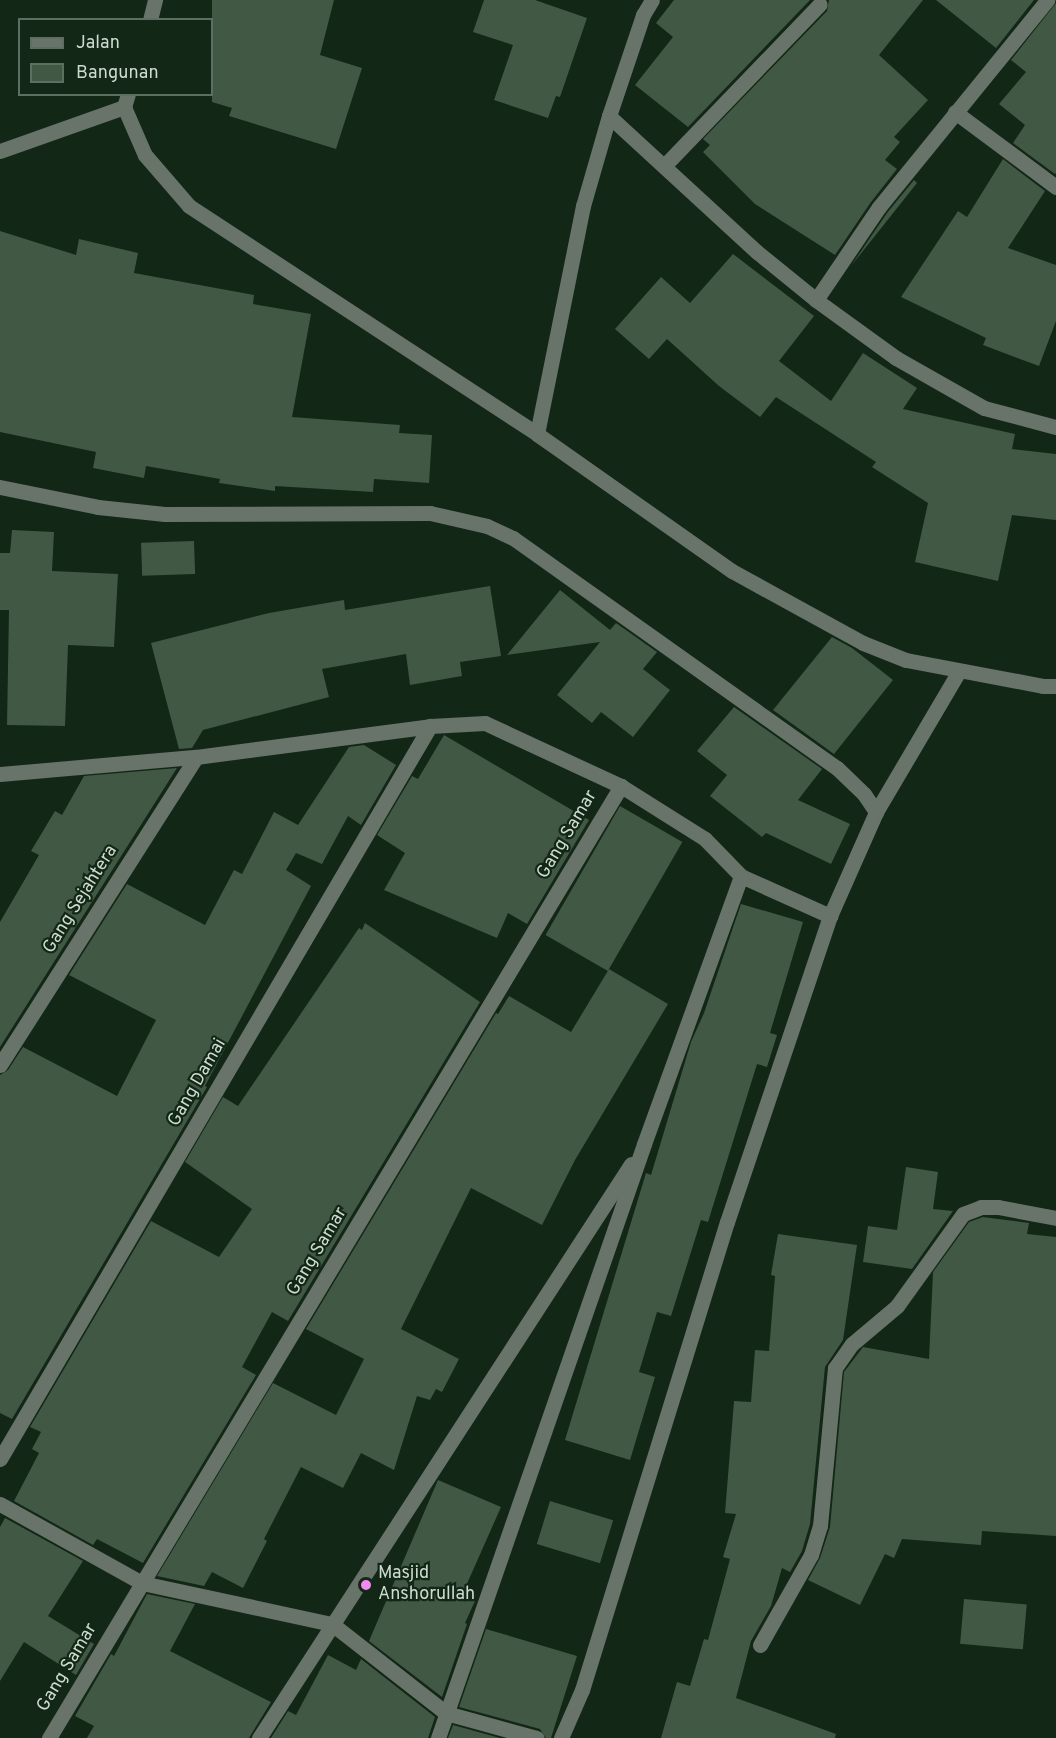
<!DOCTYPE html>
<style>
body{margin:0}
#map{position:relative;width:1056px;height:1738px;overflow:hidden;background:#122716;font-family:Overpass,sans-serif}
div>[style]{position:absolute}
.building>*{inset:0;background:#415844;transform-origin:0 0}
.minor>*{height:15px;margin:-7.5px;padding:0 7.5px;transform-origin:7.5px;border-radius:7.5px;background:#687369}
.dots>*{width:16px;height:16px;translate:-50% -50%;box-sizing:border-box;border:3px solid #122716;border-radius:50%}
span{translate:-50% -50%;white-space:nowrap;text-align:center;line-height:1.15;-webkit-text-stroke:4.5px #122716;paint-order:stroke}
.street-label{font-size:18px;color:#cedbcf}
.poi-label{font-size:18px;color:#cedbcf}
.left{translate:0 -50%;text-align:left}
.legend{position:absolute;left:18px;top:18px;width:195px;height:78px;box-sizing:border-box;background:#122716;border:2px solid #5d6f60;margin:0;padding:8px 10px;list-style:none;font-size:18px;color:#cedbcf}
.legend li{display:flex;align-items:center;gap:12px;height:30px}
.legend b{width:30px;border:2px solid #5d6f60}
</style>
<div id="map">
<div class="building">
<div style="clip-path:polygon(212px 0,334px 0,320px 55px,362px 68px,336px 149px,229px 116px,232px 108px,212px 102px)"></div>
<div style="clip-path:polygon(484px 0,535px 0,587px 18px,560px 97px,556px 96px,548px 118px,494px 100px,513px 45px,473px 32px)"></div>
<div style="clip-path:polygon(674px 0,810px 0,688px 127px,635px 85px,673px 37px,656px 23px)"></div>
<div style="clip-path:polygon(829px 0,923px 0,879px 55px,928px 100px,894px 137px,900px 142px,885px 160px,897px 169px,871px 202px,835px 255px,755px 204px,703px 152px,710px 145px,703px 139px,827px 11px)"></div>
<div style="clip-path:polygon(936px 0,1034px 0,996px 48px)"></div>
<div style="clip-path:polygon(1056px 3px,1056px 173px,1055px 174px,1013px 143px,1025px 125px,999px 104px,1026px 72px,1011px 60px)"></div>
<div style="clip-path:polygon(1003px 159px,1045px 191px,1008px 248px,1056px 265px,1056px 321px,1039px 366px,983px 345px,986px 338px,901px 297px,958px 211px,967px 217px)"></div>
<div style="clip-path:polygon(914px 180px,917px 183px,851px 266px,887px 213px)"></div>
<div style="clip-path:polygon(0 231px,76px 255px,79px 239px,138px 253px,134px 273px,254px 295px,253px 304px,311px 314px,292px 417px,400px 425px,399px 433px,432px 435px,429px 483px,374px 479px,373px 492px,275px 486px,275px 491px,219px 483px,220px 479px,146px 466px,144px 478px,93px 468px,96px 452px,0 432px)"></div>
<div style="clip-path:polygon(733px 254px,814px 316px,779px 361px,831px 401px,863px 353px,917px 388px,903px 409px,1015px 434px,1012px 449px,1056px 454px,1056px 520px,1012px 515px,998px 581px,915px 562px,928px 503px,872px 467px,876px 462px,776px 397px,760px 417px,719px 386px,667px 339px,649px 359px,615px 329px,661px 277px,690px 303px)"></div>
<div style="clip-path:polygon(12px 530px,54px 532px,52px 571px,118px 574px,114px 647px,68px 645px,65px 726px,7px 725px,9px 610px,0 610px,0 553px,10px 553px)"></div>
<div style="left:194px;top:541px;width:33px;height:53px;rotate:88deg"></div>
<div style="clip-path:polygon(490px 586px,501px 656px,460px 662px,462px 676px,410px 685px,406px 654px,322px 669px,329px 697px,203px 730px,192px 748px,179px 749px,151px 643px,269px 613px,344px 600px,345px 610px)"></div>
<div style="clip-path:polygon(560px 590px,610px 630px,616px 623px,657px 652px,643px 669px,670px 690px,633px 737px,601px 712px,592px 723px,557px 695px,600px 642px,507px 655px)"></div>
<div style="clip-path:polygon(832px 637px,852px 648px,893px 680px,834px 754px,773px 710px)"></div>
<div style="clip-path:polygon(734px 707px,822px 769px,798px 800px,850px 824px,831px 864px,766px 833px,762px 837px,710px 796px,727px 775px,697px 751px)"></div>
<div style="clip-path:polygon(444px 735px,589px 820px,527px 924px,508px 913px,497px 938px,384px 890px,405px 853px,377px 835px,412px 776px,418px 779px)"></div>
<div style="clip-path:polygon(364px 745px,396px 765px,361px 825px,348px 816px,322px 864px,296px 853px,286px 870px,311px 886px,205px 1086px,207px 1087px,12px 1419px,0 1413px,0 1075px,8px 1070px,23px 1047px,117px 1096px,156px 1020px,69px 975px,127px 884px,205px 925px,234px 870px,242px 874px,274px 812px,298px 825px,349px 747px)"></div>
<div style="clip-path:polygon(177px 768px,0 1047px,0 922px,39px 855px,31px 851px,55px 811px,62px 815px,84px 776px)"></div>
<div style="left:620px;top:806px;width:72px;height:149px;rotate:30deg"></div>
<div style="clip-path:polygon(741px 904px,803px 922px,770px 1033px,777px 1035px,767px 1067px,757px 1064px,708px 1222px,701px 1220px,671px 1316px,657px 1312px,639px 1372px,655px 1377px,630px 1460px,565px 1440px,646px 1173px,651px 1175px,691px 1042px,704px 1013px)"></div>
<div style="clip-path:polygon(365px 923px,480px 1002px,288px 1321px,272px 1312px,242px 1367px,256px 1375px,143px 1563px,97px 1539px,93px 1545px,14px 1501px,39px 1453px,32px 1449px,41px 1432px,30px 1427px,151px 1221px,219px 1257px,252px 1209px,185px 1162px,223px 1097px,238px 1106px,359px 928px,362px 930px)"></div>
<div style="clip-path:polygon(609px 969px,668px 1004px,575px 1160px,542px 1225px,471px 1188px,401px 1329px,459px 1359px,442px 1392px,436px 1389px,430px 1400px,417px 1396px,394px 1470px,361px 1453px,343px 1488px,301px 1467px,264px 1539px,267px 1541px,243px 1588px,212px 1572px,204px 1586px,157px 1576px,273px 1383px,336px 1415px,364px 1359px,306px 1329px,496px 1013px,498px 1014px,509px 996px,571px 1032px)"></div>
<div style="clip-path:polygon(906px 1167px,938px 1172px,933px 1209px,953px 1211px,912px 1269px,863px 1262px,868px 1226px,897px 1230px)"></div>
<div style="clip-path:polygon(983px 1217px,1029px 1223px,1027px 1234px,1056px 1237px,1056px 1536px,982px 1531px,981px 1545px,902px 1539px,894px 1558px,885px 1554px,860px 1605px,808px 1580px,820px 1558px,830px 1527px,844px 1372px,863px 1347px,929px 1359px,933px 1272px,969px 1222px)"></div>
<div style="clip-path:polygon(778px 1234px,857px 1245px,843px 1340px,825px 1367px,810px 1524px,802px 1551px,790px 1572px,782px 1568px,771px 1606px,751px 1641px,736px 1698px,836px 1734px,835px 1738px,661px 1738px,677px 1682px,690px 1686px,704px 1639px,708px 1640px,730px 1559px,723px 1557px,736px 1514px,725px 1513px,734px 1401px,751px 1402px,755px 1350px,769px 1351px,775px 1276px,771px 1275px)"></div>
<div style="clip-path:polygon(438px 1480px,501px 1507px,462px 1595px,475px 1601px,465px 1623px,467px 1624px,442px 1697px,369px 1641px)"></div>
<div style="left:550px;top:1501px;width:66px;height:45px;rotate:17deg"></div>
<div style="clip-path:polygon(5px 1518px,83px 1561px,48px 1616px,94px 1644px,76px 1675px,24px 1642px,0 1681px,0 1527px)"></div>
<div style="clip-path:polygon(147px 1594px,195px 1604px,170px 1651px,271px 1702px,249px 1738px,87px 1738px,94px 1726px,75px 1716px,111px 1654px,114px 1656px)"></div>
<div style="left:964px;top:1599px;width:63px;height:45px;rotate:5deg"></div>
<div style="clip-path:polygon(486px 1629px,577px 1656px,551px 1738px,546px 1738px,540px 1729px,459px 1707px)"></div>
<div style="clip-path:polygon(328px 1655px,356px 1670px,361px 1659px,435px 1717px,428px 1738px,271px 1738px,288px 1711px,296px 1715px)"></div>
<div style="clip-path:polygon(453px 1725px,500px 1738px,448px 1738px)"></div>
</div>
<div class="minor">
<div style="left:150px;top:20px;width:21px;rotate:-76deg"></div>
<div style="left:124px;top:107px;width:52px;rotate:66.4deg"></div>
<div style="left:145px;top:155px;width:67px;rotate:49.2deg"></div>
<div style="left:189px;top:206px;width:416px;rotate:33.2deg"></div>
<div style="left:537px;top:434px;width:238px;rotate:35.1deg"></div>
<div style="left:732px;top:571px;width:149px;rotate:28.8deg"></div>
<div style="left:863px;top:643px;width:46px;rotate:21.6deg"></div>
<div style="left:906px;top:660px;width:139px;rotate:10.7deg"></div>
<div style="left:1043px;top:686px;width:13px"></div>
<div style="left:955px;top:112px;width:126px;rotate:36.6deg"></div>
<div style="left:609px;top:116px;width:201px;rotate:42.6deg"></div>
<div style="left:757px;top:252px;width:76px;rotate:39.1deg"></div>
<div style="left:816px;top:300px;width:99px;rotate:35.9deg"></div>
<div style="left:896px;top:358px;width:101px;rotate:29.6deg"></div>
<div style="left:984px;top:408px;width:74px;rotate:14.8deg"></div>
<div style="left:0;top:151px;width:132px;rotate:-19.5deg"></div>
<div style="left:124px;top:107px;width:14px;rotate:-73deg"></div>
<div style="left:665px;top:165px;width:223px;rotate:-46.1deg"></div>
<div style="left:816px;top:300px;width:112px;rotate:-55.9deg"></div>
<div style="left:879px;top:207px;width:267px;rotate:-50.9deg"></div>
<div style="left:537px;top:434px;width:233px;rotate:-78.6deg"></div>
<div style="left:583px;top:206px;width:94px;rotate:-73.9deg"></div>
<div style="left:609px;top:116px;width:107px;rotate:-71.4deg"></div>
<div style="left:643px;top:15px;width:17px;rotate:-59deg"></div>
<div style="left:0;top:487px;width:100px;rotate:11.5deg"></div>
<div style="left:98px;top:507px;width:67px;rotate:6deg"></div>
<div style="left:165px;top:514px;width:265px;rotate:-0.2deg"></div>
<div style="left:430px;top:513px;width:58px;rotate:12.8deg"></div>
<div style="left:487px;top:526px;width:29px;rotate:25deg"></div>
<div style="left:513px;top:538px;width:397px;rotate:35.4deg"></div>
<div style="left:837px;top:768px;width:37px;rotate:44deg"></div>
<div style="left:864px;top:794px;width:22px;rotate:56deg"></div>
<div style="left:0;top:774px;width:197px;rotate:-5deg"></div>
<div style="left:196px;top:757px;width:236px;rotate:-7.5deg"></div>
<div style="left:430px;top:726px;width:55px;rotate:-3.1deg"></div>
<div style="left:485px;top:723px;width:150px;rotate:24.9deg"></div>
<div style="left:621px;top:786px;width:99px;rotate:32.2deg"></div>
<div style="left:705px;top:839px;width:52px;rotate:45.8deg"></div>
<div style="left:741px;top:876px;width:98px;rotate:24.2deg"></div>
<div style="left:0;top:1065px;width:365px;rotate:-57.5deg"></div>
<div style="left:0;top:1459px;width:850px;rotate:-59.6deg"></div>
<div style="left:0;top:1504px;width:162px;rotate:29.1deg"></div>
<div style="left:142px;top:1583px;width:194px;rotate:12.2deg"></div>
<div style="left:332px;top:1624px;width:145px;rotate:38deg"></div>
<div style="left:446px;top:1713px;width:94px;rotate:15.4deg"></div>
<div style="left:760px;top:1645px;width:103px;rotate:-60.5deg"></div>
<div style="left:811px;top:1555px;width:30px;rotate:-73deg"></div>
<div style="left:820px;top:1526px;width:159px;rotate:-84.6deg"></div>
<div style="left:835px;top:1368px;width:29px;rotate:-55deg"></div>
<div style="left:852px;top:1344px;width:59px;rotate:-40.2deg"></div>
<div style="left:897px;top:1306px;width:113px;rotate:-54.3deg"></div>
<div style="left:963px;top:1214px;width:19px;rotate:-21deg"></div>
<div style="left:981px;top:1207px;width:17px"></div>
<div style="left:998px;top:1207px;width:59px;rotate:10.7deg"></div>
<div style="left:49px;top:1738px;width:1111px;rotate:-59deg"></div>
<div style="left:259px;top:1738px;width:684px;rotate:-57.05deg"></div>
<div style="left:438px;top:1738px;width:629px;rotate:-70.87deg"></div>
<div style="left:644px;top:1144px;width:285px;rotate:-70.1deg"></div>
<div style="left:561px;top:1738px;width:52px;rotate:-66.4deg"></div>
<div style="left:582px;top:1690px;width:490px;rotate:-72.8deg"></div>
<div style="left:727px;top:1222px;width:323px;rotate:-71.4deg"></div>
<div style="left:830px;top:916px;width:114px;rotate:-66.1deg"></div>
<div style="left:876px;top:812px;width:164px;rotate:-59.5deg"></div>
</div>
<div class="dots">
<div style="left:366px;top:1585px;background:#f38af1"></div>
</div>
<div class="street-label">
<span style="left:568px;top:835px;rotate:-59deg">Gang Samar</span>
<span style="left:81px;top:900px;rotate:-58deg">Gang Sejahtera</span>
<span style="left:198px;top:1083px;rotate:-60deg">Gang Damai</span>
<span style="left:318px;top:1252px;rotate:-59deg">Gang Samar</span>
<span style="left:68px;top:1668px;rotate:-59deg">Gang Samar</span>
</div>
<div class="poi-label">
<span class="left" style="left:378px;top:1585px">Masjid<br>Anshorullah</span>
</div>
<ul class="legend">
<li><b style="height:8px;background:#687369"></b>Jalan</li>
<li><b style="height:16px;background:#415844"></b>Bangunan</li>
</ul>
</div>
